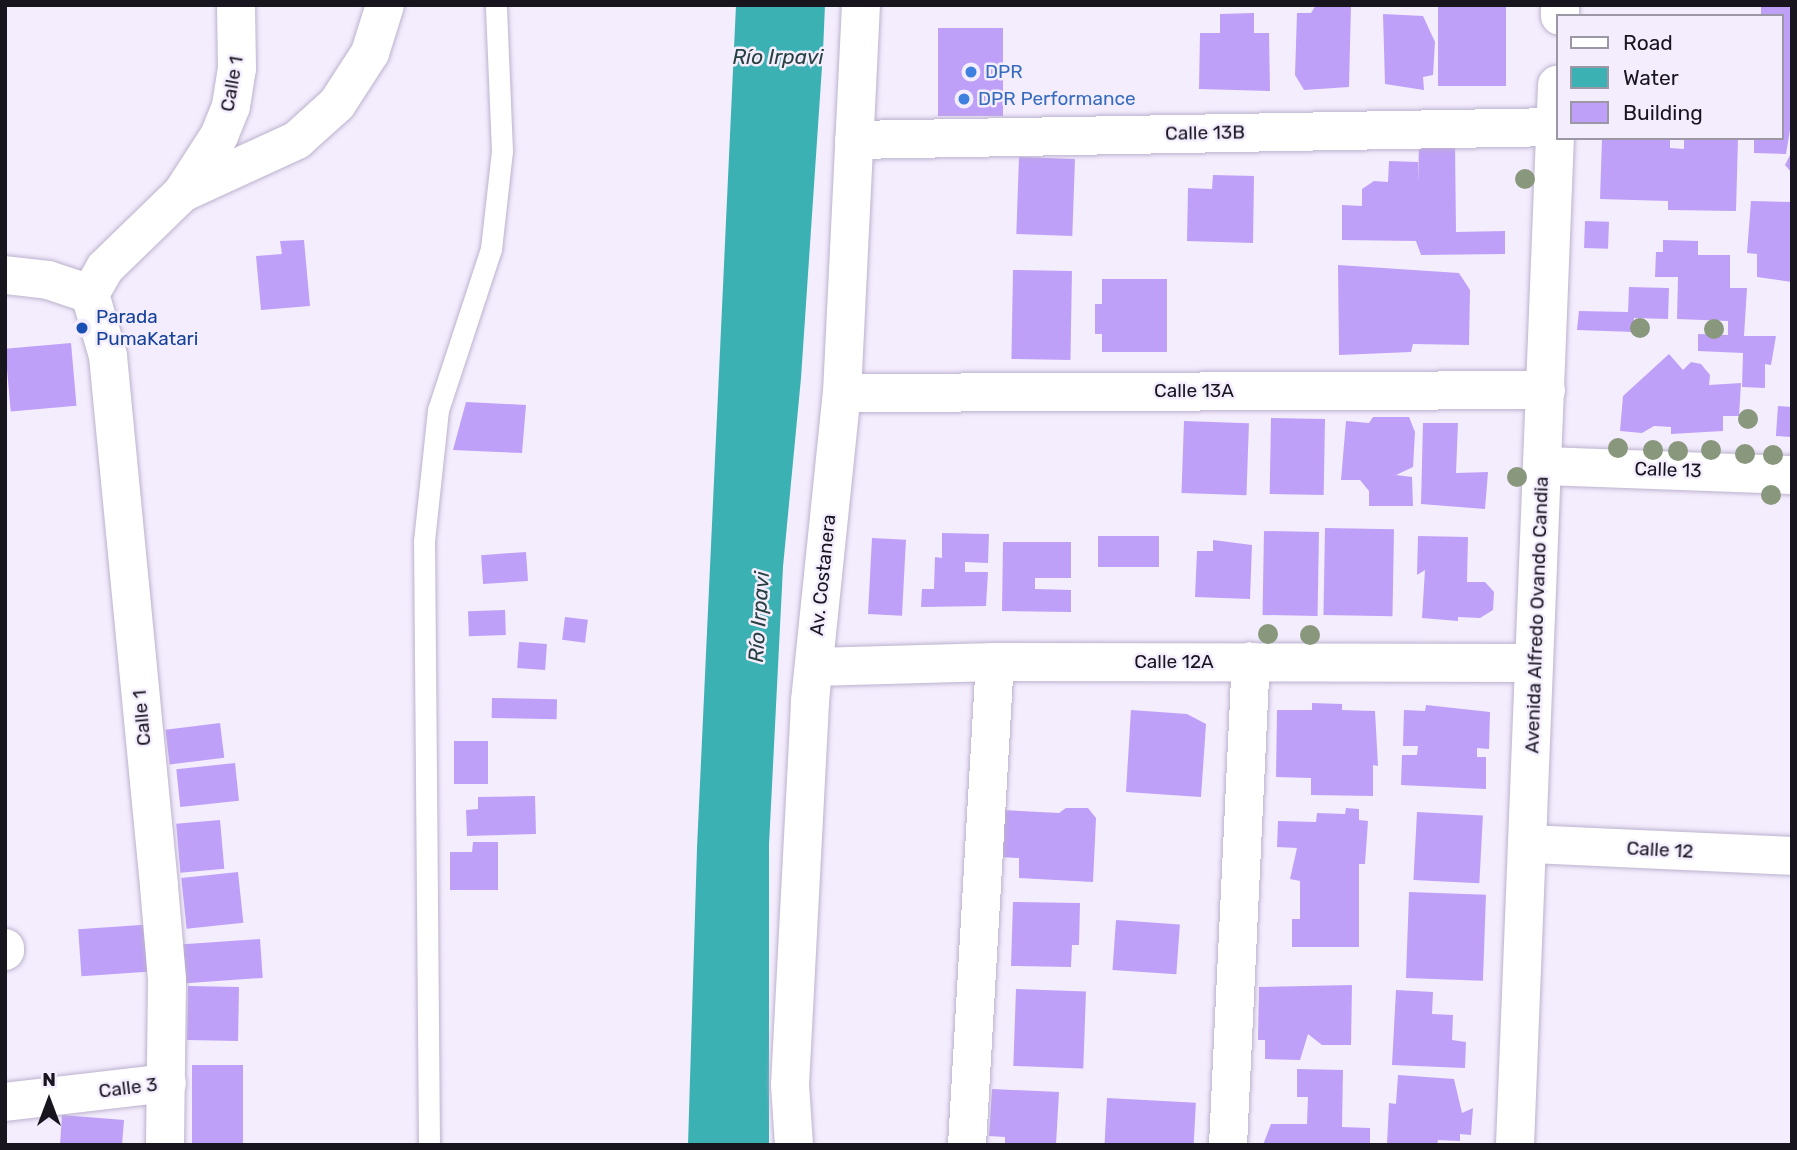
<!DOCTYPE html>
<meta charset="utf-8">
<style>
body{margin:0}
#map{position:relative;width:1797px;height:1150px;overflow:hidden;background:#f4edfe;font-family:Rubik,sans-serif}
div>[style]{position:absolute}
.water>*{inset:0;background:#3cb1b4}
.building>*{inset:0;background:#bfa0f8;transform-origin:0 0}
.roads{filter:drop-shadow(0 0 2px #bcb2cd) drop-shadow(0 0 2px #bcb2cd)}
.lane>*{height:21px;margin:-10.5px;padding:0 10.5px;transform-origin:10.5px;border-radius:10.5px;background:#fff}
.street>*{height:38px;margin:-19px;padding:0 19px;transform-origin:19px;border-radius:19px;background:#fff}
.secondary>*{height:38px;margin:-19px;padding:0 19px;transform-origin:19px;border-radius:19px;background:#fff}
.trees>*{width:20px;height:20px;margin:-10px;border-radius:50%;background:#89977d}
.dots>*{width:19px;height:19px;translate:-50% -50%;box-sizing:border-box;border:4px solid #f4edfe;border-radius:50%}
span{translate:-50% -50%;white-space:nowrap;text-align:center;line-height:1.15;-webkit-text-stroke:5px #f4edfe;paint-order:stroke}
.shop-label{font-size:19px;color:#366cbe}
.left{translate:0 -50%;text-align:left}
.street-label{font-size:19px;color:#18151e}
.transit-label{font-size:19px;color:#164399}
.water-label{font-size:21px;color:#274141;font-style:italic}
.frame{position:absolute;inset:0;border:7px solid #18151e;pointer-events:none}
.legend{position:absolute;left:1556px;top:14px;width:228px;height:126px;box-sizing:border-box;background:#f4edfe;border:2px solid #9c97a4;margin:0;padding:9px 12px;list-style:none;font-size:21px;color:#18151e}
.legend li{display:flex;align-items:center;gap:14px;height:35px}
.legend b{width:35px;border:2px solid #9c97a4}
.north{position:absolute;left:14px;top:1066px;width:70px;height:70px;-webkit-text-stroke:5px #f4edfe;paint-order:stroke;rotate:0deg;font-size:19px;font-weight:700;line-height:28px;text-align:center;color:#18151e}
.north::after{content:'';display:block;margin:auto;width:24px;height:32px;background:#18151e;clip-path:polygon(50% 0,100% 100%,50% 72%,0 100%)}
</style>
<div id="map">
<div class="water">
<div style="clip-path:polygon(736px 5px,825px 5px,823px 52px,801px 378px,783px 567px,769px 845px,769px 1145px,688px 1145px,697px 848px)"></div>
</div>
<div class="building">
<div style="clip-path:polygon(1316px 5px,1351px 5px,1349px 87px,1304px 90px,1295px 75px,1297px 13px,1311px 13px)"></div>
<div style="left:1438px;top:5px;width:68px;height:81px"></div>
<div style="clip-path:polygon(1761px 5px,1792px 5px,1792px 118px,1786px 154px,1754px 153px,1754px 138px,1781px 138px,1781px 16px,1761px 16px)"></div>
<div style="clip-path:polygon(1254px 13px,1254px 33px,1269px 33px,1270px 91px,1199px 89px,1200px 33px,1220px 33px,1220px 14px)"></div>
<div style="clip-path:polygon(1383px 14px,1423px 16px,1435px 42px,1433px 75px,1423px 77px,1424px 90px,1385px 84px)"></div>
<div style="left:938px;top:28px;width:65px;height:88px"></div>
<div style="clip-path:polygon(1602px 138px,1670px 138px,1670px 148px,1684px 149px,1684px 138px,1738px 138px,1736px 211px,1668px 210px,1668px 201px,1600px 199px)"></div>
<div style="clip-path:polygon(1455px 144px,1456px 232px,1505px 231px,1505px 254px,1421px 255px,1416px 241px,1342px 240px,1342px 205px,1362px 206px,1362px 189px,1374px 181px,1388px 182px,1389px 161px,1418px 162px,1418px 182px,1419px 145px)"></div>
<div style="clip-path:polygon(1792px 151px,1792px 173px,1785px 165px)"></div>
<div style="left:1019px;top:157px;width:56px;height:77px;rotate:2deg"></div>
<div style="clip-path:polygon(1213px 175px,1254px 176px,1253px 243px,1187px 241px,1188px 188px,1212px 189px)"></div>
<div style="clip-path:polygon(1751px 201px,1792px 202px,1792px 282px,1757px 277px,1757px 254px,1747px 253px)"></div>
<div style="left:1585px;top:221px;width:24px;height:27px;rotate:2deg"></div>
<div style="clip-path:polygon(304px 240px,310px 306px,261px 310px,256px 256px,282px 254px,280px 241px)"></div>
<div style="clip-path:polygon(1663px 240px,1698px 241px,1698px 255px,1730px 255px,1730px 288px,1747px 288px,1744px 336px,1776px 336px,1771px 365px,1765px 364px,1765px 388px,1742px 387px,1743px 353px,1698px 351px,1698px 334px,1728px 335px,1728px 321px,1677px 319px,1678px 277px,1655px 277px,1656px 252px,1663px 252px)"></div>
<div style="clip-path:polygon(1338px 265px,1459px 273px,1470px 290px,1469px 345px,1413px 344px,1411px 352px,1339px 355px)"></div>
<div style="left:1013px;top:270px;width:59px;height:89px;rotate:1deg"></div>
<div style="clip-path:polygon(1102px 279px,1167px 279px,1167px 352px,1102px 352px,1102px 334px,1095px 334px,1095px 304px,1102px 304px)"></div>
<div style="clip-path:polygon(1629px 287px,1669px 288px,1668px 319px,1634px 318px,1634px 332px,1577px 330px,1579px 311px,1628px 312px)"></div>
<div style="left:71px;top:343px;width:63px;height:66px;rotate:85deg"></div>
<div style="clip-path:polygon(1669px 354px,1683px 370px,1691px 362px,1701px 364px,1710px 375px,1709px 385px,1741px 383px,1739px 416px,1723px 416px,1723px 431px,1671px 434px,1671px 427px,1654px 426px,1642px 433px,1620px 431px,1623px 396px)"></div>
<div style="clip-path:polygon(466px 402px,526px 405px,522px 453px,453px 450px)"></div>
<div style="left:1778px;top:406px;width:14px;height:30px;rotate:4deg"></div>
<div style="clip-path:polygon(1373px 417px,1409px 417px,1415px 432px,1413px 467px,1396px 475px,1412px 477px,1413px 506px,1369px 506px,1369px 491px,1360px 480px,1341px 480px,1346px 421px,1369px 423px)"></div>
<div style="left:1271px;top:418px;width:54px;height:76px;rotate:1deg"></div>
<div style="left:1184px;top:421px;width:65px;height:72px;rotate:2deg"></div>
<div style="clip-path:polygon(1423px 423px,1458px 423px,1456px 473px,1488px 472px,1485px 509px,1421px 504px)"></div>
<div style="left:1325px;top:528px;width:69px;height:87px;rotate:1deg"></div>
<div style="left:1264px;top:531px;width:55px;height:84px;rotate:1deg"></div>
<div style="clip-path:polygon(942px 533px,989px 534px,988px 563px,965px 562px,965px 572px,988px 572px,986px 606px,921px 607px,922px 589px,934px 589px,935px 557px,942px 558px)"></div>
<div style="left:1098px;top:536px;width:61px;height:31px"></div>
<div style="clip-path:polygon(1418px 536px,1468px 537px,1467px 582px,1485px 582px,1494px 592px,1493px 610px,1480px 618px,1458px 617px,1458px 621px,1422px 618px,1425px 570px,1417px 575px)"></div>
<div style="left:872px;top:538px;width:34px;height:76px;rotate:3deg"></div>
<div style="clip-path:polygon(1213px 540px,1252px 545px,1250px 599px,1195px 597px,1197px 551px,1213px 551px)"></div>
<div style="clip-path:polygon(1003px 542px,1071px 542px,1071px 578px,1035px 578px,1035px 589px,1071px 590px,1071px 612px,1002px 611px)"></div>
<div style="left:526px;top:552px;width:29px;height:45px;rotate:86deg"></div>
<div style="left:505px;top:610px;width:25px;height:37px;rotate:88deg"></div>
<div style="left:565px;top:617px;width:23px;height:23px;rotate:7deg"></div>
<div style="left:519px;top:642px;width:28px;height:26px;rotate:4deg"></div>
<div style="left:492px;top:698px;width:65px;height:20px;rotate:1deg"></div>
<div style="clip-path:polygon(1312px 703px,1342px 704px,1342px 710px,1375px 711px,1378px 766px,1373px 765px,1373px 796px,1311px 795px,1311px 778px,1276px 777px,1277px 710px,1312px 710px)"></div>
<div style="clip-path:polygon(1426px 705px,1490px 712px,1489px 749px,1477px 748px,1477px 757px,1486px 757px,1486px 789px,1401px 785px,1402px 755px,1417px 755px,1418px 746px,1403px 746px,1404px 710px,1425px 711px)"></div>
<div style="clip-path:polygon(1131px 710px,1187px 714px,1206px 724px,1201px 797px,1126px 792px)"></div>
<div style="left:220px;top:723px;width:35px;height:55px;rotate:83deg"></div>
<div style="left:488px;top:741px;width:43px;height:34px;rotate:90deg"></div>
<div style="left:235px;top:763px;width:38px;height:59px;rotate:84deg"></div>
<div style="clip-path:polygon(535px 796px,536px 834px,467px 836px,466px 810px,478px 809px,478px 797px)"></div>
<div style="clip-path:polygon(1066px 808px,1088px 808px,1096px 818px,1093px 882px,1019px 878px,1019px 858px,1000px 857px,1002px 810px,1059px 813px)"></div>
<div style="clip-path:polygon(1346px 808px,1359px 809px,1359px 820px,1368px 821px,1365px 864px,1359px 864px,1359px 947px,1292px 947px,1292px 919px,1300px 919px,1300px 881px,1290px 879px,1297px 848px,1277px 847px,1278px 821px,1316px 822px,1317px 813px,1345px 814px)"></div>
<div style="left:1417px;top:812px;width:66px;height:68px;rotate:3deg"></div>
<div style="left:220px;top:820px;width:49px;height:44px;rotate:85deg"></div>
<div style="clip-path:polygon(473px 842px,498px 842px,498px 890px,450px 890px,450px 852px,472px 852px)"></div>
<div style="left:238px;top:872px;width:51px;height:57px;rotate:84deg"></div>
<div style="left:1409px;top:892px;width:77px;height:86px;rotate:2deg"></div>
<div style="clip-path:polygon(1013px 902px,1080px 903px,1079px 945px,1072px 945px,1071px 967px,1011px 966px)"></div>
<div style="left:1116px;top:920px;width:64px;height:50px;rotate:4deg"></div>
<div style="left:155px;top:924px;width:47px;height:77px;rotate:86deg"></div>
<div style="left:260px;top:939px;width:39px;height:77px;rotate:86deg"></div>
<div style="clip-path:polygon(1352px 985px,1351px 1045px,1322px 1045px,1308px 1034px,1300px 1060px,1265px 1059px,1265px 1040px,1258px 1040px,1259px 987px)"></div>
<div style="left:188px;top:986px;width:51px;height:54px;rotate:1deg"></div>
<div style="left:1016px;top:989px;width:70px;height:77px;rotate:2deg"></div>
<div style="clip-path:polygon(1396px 990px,1433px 992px,1432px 1014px,1453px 1015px,1452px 1040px,1466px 1042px,1465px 1068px,1392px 1065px)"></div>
<div style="left:192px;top:1065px;width:51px;height:80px"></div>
<div style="clip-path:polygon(1297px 1069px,1343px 1070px,1342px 1127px,1370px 1128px,1370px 1145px,1263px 1145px,1271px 1124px,1307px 1124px,1308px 1097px,1297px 1097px)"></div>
<div style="clip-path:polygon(1398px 1075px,1454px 1079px,1462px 1113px,1473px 1108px,1471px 1135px,1460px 1134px,1460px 1141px,1438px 1140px,1437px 1145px,1387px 1145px,1389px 1103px,1396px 1104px)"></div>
<div style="clip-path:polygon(992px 1089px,1059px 1092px,1056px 1145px,1005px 1145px,1005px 1137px,989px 1136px)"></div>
<div style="left:1107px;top:1098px;width:89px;height:47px;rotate:3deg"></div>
<div style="clip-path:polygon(62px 1115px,124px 1120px,122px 1145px,60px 1145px)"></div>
</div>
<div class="roads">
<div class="lane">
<div style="left:429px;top:1145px;width:604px;rotate:-90.47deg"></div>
<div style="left:424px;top:541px;width:132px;rotate:-83.9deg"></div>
<div style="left:438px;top:410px;width:169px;rotate:-71.8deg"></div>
<div style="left:491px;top:249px;width:99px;rotate:-83.6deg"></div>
<div style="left:502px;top:151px;width:146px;rotate:-92.4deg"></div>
</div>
<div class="street">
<div style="left:854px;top:140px;width:702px;rotate:-1.06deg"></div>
<div style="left:182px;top:193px;width:68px;rotate:-57deg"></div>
<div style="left:219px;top:136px;width:32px;rotate:-68deg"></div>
<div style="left:231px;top:106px;width:37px;rotate:-81deg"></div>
<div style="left:237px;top:69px;width:64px;rotate:-90.9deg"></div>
<div style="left:842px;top:393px;width:704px;rotate:-0.24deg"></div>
<div style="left:1543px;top:466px;width:249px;rotate:2.1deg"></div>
<div style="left:814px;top:667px;width:181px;rotate:-1.6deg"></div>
<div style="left:995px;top:662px;width:539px;rotate:0.11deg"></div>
<div style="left:1529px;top:844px;width:263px;rotate:2.6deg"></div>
<div style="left:5px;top:1102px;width:163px;rotate:-6.7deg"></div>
<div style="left:794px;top:1145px;width:60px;rotate:-93.8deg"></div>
<div style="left:790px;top:1085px;width:385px;rotate:-87deg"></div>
<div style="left:810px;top:701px;width:310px;rotate:-84.1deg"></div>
<div style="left:842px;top:393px;width:388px;rotate:-87.2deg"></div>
<div style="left:967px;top:1145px;width:484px;rotate:-86.7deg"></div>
<div style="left:1228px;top:1145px;width:484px;rotate:-87.3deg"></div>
</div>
<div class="secondary">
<div style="left:1560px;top:16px;width:11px;rotate:-90deg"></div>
<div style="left:5px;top:275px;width:43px;rotate:6.6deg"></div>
<div style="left:48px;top:280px;width:44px;rotate:18.4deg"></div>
<div style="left:90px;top:294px;width:65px;rotate:73.8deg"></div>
<div style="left:108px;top:356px;width:532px;rotate:84.5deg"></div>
<div style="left:159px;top:886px;width:94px;rotate:85.1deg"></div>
<div style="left:167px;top:980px;width:165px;rotate:90.7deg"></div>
<div style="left:90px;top:294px;width:30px;rotate:-60deg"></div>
<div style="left:105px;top:268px;width:107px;rotate:-44.2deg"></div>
<div style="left:182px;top:193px;width:127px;rotate:-24.7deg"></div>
<div style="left:297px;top:140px;width:54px;rotate:-42deg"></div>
<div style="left:337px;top:104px;width:61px;rotate:-57.1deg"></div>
<div style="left:370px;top:53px;width:50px;rotate:-72.6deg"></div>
<div style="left:5px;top:948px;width:3px;rotate:90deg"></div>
<div style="left:1515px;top:1145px;width:1061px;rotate:-87.73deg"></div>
</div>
</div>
<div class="trees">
<div style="left:1525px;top:179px"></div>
<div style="left:1640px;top:328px"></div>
<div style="left:1714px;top:329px"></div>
<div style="left:1748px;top:419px"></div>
<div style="left:1618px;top:448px"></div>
<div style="left:1653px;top:450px"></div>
<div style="left:1711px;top:450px"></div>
<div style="left:1678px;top:451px"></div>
<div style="left:1745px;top:454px"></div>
<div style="left:1773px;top:455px"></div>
<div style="left:1517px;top:477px"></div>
<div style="left:1771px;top:495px"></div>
<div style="left:1268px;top:634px"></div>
<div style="left:1310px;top:635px"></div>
</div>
<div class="dots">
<div style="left:971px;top:72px;background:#3f7fe0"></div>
<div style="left:964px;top:99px;background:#3f7fe0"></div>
<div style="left:82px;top:328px;background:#1a4fb4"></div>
</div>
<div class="shop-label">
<span class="left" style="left:985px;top:72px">DPR</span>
<span class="left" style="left:978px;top:99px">DPR Performance</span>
</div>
<div class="street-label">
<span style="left:232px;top:84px;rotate:-80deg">Calle 1</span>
<span style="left:1205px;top:133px;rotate:-1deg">Calle 13B</span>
<span style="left:1194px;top:391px">Calle 13A</span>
<span style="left:1668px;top:470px;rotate:2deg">Calle 13</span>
<span style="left:823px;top:575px;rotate:-84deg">Av. Costanera</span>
<span style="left:1537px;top:615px;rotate:-88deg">Avenida Alfredo Ovando Candia</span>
<span style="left:1174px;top:662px">Calle 12A</span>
<span style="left:142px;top:718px;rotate:-95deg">Calle 1</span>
<span style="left:1660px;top:850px;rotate:3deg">Calle 12</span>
<span style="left:128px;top:1088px;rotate:-7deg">Calle 3</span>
</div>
<div class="transit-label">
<span class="left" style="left:96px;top:328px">Parada<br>PumaKatari</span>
</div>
<div class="water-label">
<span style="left:778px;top:57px">Río Irpavi</span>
<span style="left:759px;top:617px;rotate:-86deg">Río Irpavi</span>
</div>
<div class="frame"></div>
<ul class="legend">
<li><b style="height:9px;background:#fff"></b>Road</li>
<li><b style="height:19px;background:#3cb1b4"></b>Water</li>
<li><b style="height:19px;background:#bfa0f8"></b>Building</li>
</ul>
<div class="north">N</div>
</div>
